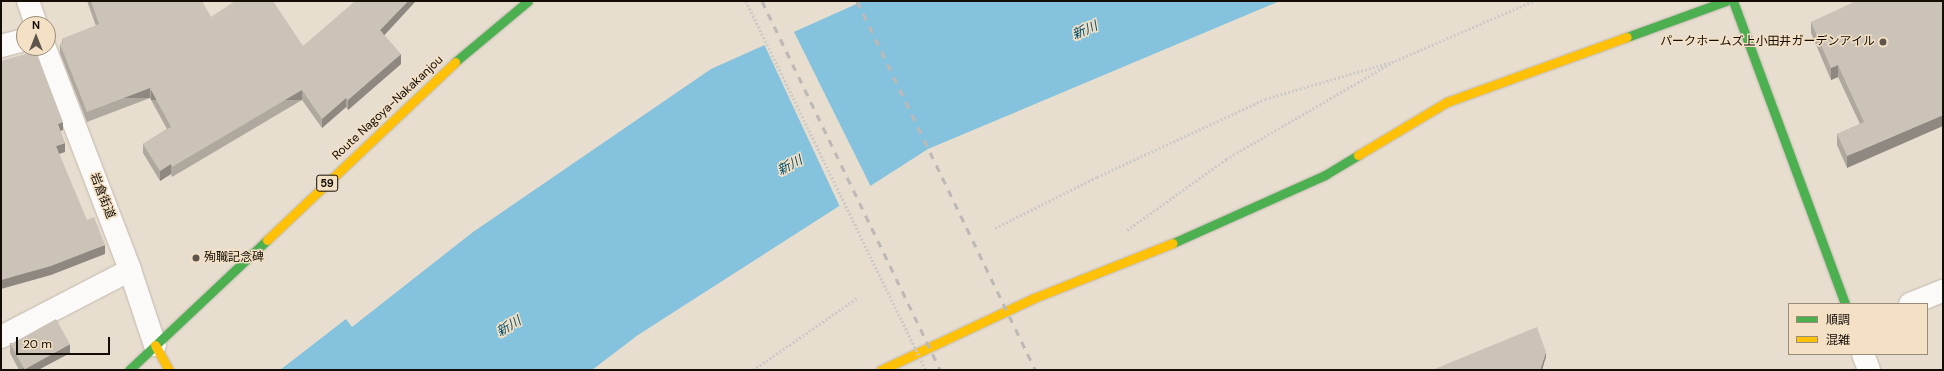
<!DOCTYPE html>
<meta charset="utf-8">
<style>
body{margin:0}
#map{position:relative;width:1944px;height:371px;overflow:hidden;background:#e8ded0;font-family:"DM Sans","Noto Sans JP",sans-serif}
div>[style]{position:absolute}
.water>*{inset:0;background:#85c2dd}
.pier>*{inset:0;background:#e8ded0}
.path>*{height:2.5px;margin-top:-1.25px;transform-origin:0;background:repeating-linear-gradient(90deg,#cecac7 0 2px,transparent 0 4px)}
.roads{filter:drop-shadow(0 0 1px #c0b9ad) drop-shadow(0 0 1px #c0b9ad)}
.street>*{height:22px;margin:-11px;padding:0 11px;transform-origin:11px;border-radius:11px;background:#fcfaf8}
.fast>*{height:9px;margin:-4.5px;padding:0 4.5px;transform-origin:4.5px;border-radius:4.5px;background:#4caf50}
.slow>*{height:9px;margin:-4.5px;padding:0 4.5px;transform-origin:4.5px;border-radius:4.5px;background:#ffc107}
.rail>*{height:3px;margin-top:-1.5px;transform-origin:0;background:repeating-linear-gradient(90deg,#bcb9b6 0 7px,transparent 0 14px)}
.path-bridge>*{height:2.5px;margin-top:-1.25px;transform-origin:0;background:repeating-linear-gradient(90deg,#cecac7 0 2px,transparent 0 4px)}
.wall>*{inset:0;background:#afa89e}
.shaded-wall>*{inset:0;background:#8e8881;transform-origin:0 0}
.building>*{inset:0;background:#cbc3b8;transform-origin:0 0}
.dots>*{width:11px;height:11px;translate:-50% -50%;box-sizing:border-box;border:2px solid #f3e0c5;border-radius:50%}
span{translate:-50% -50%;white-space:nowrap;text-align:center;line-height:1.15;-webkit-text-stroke:3px #f3e0c5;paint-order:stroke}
.shield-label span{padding:1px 3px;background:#f3e0c5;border:1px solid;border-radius:3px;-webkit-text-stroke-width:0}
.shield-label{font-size:11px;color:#130d05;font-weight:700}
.poi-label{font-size:12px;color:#130d05}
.right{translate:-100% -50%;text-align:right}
.left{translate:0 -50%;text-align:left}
.street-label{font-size:12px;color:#130d05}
.water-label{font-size:13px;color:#004f6d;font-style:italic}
.frame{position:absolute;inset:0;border:2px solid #130d05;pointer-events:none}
.legend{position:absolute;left:1788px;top:303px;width:140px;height:52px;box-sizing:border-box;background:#f3e0c5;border:1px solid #998c78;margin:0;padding:5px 7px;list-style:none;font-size:12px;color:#130d05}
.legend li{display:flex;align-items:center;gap:8px;height:20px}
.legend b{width:20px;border:1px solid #998c78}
.north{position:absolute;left:16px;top:16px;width:40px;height:40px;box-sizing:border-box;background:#f3e0c5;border:1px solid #998c78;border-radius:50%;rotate:0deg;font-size:11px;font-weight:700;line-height:16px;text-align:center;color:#130d05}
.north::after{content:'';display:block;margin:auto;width:14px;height:18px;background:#5e564c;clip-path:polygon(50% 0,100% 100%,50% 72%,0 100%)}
.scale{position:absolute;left:16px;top:337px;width:94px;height:18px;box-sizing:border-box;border:2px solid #130d05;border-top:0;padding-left:5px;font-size:12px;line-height:14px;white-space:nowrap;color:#130d05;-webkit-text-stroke:3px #f3e0c5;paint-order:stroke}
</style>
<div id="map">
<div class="water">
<div style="clip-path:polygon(863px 1px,1280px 1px,928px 149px,638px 335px,592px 370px,280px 370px,346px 319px,352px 327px,473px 232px,711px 69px)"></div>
</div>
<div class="pier">
<div style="clip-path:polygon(793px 30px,871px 187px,840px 207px,764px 44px)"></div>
</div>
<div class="path">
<div style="left:995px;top:228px;width:114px;rotate:-26.6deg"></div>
<div style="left:1097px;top:177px;width:185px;rotate:-24.9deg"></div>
<div style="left:1265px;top:99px;width:135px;rotate:-16.3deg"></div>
<div style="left:1395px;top:61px;width:150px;rotate:-23.5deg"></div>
<div style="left:1127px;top:230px;width:122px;rotate:-35.6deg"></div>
<div style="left:1226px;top:159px;width:191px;rotate:-30.2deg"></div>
<div style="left:753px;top:370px;width:126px;rotate:-34.7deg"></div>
</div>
<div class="roads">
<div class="street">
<div style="left:28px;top:1px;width:24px;rotate:71deg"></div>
<div style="left:1px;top:46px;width:24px;rotate:-15deg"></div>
<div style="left:45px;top:48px;width:238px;rotate:69deg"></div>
<div style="left:130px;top:270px;width:79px;rotate:71.6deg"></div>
<div style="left:1910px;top:304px;width:35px;rotate:-22deg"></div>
<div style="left:1px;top:337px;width:145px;rotate:-27.4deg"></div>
<div style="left:1863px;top:354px;width:17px;rotate:69deg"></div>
</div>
<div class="fast">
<div style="left:1733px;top:1px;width:323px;rotate:69.7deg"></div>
<div style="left:1627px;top:37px;width:105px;rotate:-20deg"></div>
<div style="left:455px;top:62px;width:95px;rotate:-39.9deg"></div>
<div style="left:1173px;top:243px;width:167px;rotate:-24.1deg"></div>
<div style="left:1325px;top:175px;width:39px;rotate:-31deg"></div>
<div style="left:129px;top:370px;width:190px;rotate:-43.3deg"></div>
</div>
<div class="slow">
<div style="left:1358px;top:155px;width:104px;rotate:-30.8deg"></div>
<div style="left:1447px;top:102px;width:191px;rotate:-19.9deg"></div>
<div style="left:267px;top:240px;width:259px;rotate:-43.4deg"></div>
<div style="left:155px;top:345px;width:29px;rotate:61deg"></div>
<div style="left:881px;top:370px;width:169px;rotate:-25.2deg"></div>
<div style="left:1034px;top:298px;width:149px;rotate:-21.6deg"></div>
</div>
</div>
<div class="rail">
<div style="left:762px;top:1px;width:410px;rotate:64.2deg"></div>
<div style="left:857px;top:1px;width:410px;rotate:64.2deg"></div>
</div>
<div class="path-bridge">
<div style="left:746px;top:1px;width:411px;rotate:64deg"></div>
</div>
<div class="wall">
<div style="clip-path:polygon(87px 1px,193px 1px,194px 2px,211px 17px,303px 46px,384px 35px,401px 64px,348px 110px,346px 107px,322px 128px,302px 100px,172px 177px,171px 174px,160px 181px,143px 153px,143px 144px,167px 129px,150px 98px,87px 122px,60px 53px,60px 44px,62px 43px,62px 39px,96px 26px)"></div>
<div style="clip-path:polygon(1943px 1px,1847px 168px,1837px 145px,1837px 134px,1860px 124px,1838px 77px,1831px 80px,1811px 33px,1811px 22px)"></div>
<div style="clip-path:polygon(10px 343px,70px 353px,38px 370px,19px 370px,10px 353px)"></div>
</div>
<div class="shaded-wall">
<div style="clip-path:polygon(408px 1px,416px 1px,380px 40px,380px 30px)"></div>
<div style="clip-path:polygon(401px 54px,401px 64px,348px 110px,348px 100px)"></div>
<div style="clip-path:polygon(1838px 65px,1838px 77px,1831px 80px,1831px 68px)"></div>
<div style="left:150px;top:88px;width:10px;height:67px;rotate:90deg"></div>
<div style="left:302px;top:90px;width:10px;height:151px;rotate:90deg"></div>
<div style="clip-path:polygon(346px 98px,346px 107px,322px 128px,322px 119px)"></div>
<div style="clip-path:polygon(1943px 115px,1943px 126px,1847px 168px,1847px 156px)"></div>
<div style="clip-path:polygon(63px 122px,63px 130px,58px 132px,58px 124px)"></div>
<div style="clip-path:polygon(65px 143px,65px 152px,56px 155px,56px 146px)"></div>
<div style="clip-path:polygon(171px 164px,171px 174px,160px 181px,160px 171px)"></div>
<div style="clip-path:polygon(105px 245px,105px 254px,51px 275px,1px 289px,1px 280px)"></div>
<div style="clip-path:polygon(70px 344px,70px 353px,38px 370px,23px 370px,23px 368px)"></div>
<div style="clip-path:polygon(1546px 352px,1546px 357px,1542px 370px,1540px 370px)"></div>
</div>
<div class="building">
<div style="clip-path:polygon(91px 1px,193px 1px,194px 2px,196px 1px,202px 1px,211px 17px,235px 1px,273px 1px,303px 46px,355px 1px,408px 1px,380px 30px,401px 54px,348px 100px,346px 98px,322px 119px,302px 90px,172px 167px,171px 164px,160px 171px,143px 144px,171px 127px,150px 88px,87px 112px,60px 44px,63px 43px,62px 39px,99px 24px)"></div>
<div style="clip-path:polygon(1856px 1px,1943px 1px,1943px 115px,1847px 156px,1837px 134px,1864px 122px,1838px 65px,1831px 68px,1811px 22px)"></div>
<div style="clip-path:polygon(36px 51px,63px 122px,58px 124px,65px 143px,56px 146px,87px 220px,94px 217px,105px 245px,51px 266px,1px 280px,1px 61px)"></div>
<div style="left:56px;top:319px;width:29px;height:52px;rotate:61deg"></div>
<div style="clip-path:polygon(1537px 327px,1546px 352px,1540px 370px,1432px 370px)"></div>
</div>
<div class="dots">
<div style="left:1883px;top:42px;background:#5e564c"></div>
<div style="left:196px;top:258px;background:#5e564c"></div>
</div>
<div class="shield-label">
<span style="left:327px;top:183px">59</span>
</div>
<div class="poi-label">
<span class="right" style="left:1875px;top:42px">パークホームズ上小田井ガーデンアイル</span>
<span class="left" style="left:204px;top:258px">殉職記念碑</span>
</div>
<div class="street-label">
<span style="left:388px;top:108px;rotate:-43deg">Route Nagoya-Nakakanjou</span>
<span style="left:102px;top:196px;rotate:69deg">岩倉街道</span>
</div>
<div class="water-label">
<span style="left:1085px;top:31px;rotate:-24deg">新川</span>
<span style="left:790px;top:166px;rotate:-28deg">新川</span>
<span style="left:509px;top:327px;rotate:-31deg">新川</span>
</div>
<div class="frame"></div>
<ul class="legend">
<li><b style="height:5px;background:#4caf50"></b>順調</li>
<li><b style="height:5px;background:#ffc107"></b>混雑</li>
</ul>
<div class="north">N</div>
<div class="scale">20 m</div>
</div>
